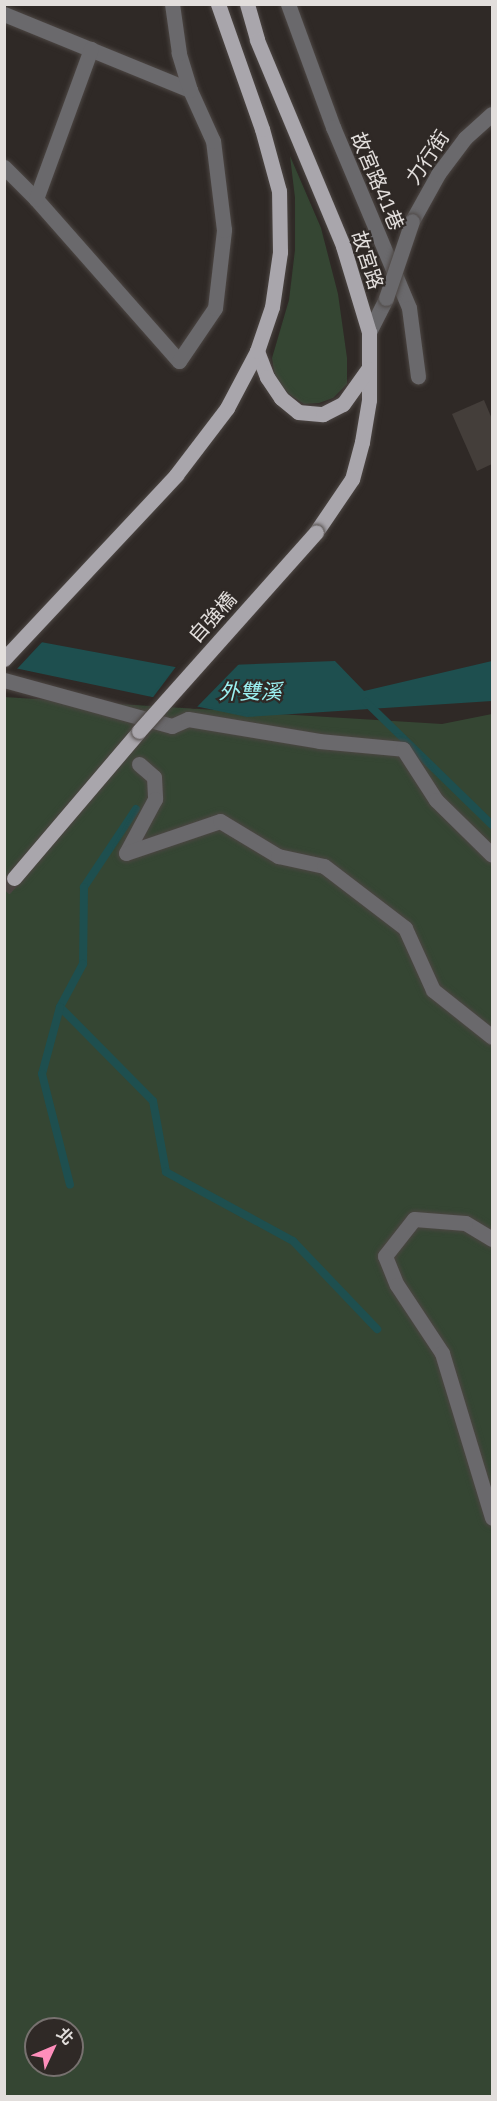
<!DOCTYPE html>
<meta charset="utf-8">
<style>
body{margin:0}
#map{position:relative;width:497px;height:2101px;overflow:hidden;background:#2f2926;font-family:"IBM Plex Sans","Noto Sans TC",sans-serif}
div>[style]{position:absolute}
.green>*{inset:0;background:#354633}
.water>*{inset:0;background:#1e4f4f}
.pier>*{inset:0;background:#2f2926}
.stream>*{height:8px;margin:-4px;padding:0 4px;transform-origin:4px;border-radius:4px;background:#1e4f4f}
.building>*{inset:0;background:#443e3a}
.major-tunnel>*{height:15px;margin-top:-7.5px;transform-origin:0;background:repeating-linear-gradient(90deg,#4a4441 0 15px,transparent 0 23px)}
.roads{filter:drop-shadow(0 0 2px #4c4643) drop-shadow(0 0 2px #4c4643)}
.minor>*{height:15px;margin:-7.5px;padding:0 7.5px;transform-origin:7.5px;border-radius:7.5px;background:#6a696c}
.major>*{height:15px;margin:-7.5px;padding:0 7.5px;transform-origin:7.5px;border-radius:7.5px;background:#a9a6ac}
.bridges{filter:drop-shadow(0 0 2px #4c4643) drop-shadow(0 0 2px #4c4643)}
.minor-bridge>*{height:15px;margin:-7.5px;padding:0 7.5px;transform-origin:7.5px;border-radius:7.5px;background:#6a696c}
.major-bridge>*{height:15px;margin:-7.5px;padding:0 7.5px;transform-origin:7.5px;border-radius:7.5px;background:#a9a6ac}
span{translate:-50% -50%;white-space:nowrap;text-align:center;line-height:1.15;-webkit-text-stroke:4.5px #2f2926;paint-order:stroke}
.street-label{font-size:20px;color:#e2dedc}
.water-label{font-size:21px;color:#9bf0f1;font-style:italic}
.frame{position:absolute;inset:0;border:6px solid #e2dedc;pointer-events:none}
.north{position:absolute;left:24px;top:2017px;width:60px;height:60px;box-sizing:border-box;background:#2f2926;border:2px solid #77716f;border-radius:50%;rotate:46deg;font-size:16px;font-weight:700;line-height:24px;text-align:center;color:#e2dedc}
.north::after{content:'';display:block;margin:auto;width:21px;height:27px;background:#fe8ebb;clip-path:polygon(50% 0,100% 100%,50% 72%,0 100%)}
</style>
<div id="map">
<div class="green">
<div style="clip-path:polygon(290px 156px,321px 228px,338px 294px,347px 358px,347px 384px,333px 398px,319px 403px,304px 404px,289px 394px,275px 378px,272px 358px,289px 300px,295px 250px,295px 198px)"></div>
<div style="clip-path:polygon(evenodd,4px 697px,442px 724px,492px 714px,492px 2096px,5px 2096px,4px 697px,36px 2029px,72px 2029px,72px 2065px,36px 2065px,36px 2029px)"></div>
</div>
<div class="water">
<div style="clip-path:polygon(4px 630px,30px 640px,175px 667px,335px 661px,364px 691px,492px 661px,492px 701px,247px 717px,5px 666px)"></div>
</div>
<div class="pier">
<div style="clip-path:polygon(4px 627px,44px 640px,15px 671px,4px 669px)"></div>
<div style="clip-path:polygon(241px 662px,195px 709px,151px 700px,178px 664px)"></div>
</div>
<div class="stream">
<div style="left:366px;top:702px;width:176px;rotate:44.3deg"></div>
<div style="left:136px;top:809px;width:94px;rotate:123.7deg"></div>
<div style="left:84px;top:887px;width:77px;rotate:90.7deg"></div>
<div style="left:83px;top:964px;width:49px;rotate:118.1deg"></div>
<div style="left:60px;top:1007px;width:132px;rotate:45.3deg"></div>
<div style="left:153px;top:1101px;width:72px;rotate:79.6deg"></div>
<div style="left:166px;top:1172px;width:145px;rotate:28.5deg"></div>
<div style="left:293px;top:1241px;width:122px;rotate:46.3deg"></div>
<div style="left:60px;top:1007px;width:69px;rotate:105deg"></div>
<div style="left:42px;top:1074px;width:114px;rotate:75.8deg"></div>
</div>
<div class="building">
<div style="clip-path:polygon(484px 400px,492px 419px,492px 464px,477px 471px,452px 414px)"></div>
</div>
<div class="major-tunnel">
<div style="left:4px;top:889px;width:15px;rotate:-48deg"></div>
</div>
<div class="roads">
<div class="minor">
<div style="left:288px;top:4px;width:131px;rotate:69.9deg"></div>
<div style="left:333px;top:127px;width:196px;rotate:67.2deg"></div>
<div style="left:409px;top:308px;width:69px;rotate:82.5deg"></div>
<div style="left:4px;top:14px;width:201px;rotate:22.2deg"></div>
<div style="left:4px;top:167px;width:45px;rotate:45deg"></div>
<div style="left:36px;top:199px;width:216px;rotate:48.6deg"></div>
<div style="left:179px;top:361px;width:64px;rotate:-55.8deg"></div>
<div style="left:215px;top:308px;width:79px;rotate:-83.4deg"></div>
<div style="left:224px;top:230px;width:90px;rotate:-97deg"></div>
<div style="left:213px;top:141px;width:56px;rotate:-114.3deg"></div>
<div style="left:190px;top:90px;width:39px;rotate:-107deg"></div>
<div style="left:179px;top:53px;width:49px;rotate:-98.1deg"></div>
<div style="left:36px;top:199px;width:160px;rotate:-69.9deg"></div>
<div style="left:412px;top:221px;width:54px;rotate:-61deg"></div>
<div style="left:438px;top:174px;width:45px;rotate:-53.1deg"></div>
<div style="left:465px;top:138px;width:36px;rotate:-42deg"></div>
<div style="left:369px;top:332px;width:38px;rotate:-63deg"></div>
<div style="left:4px;top:680px;width:174px;rotate:15.3deg"></div>
<div style="left:172px;top:726px;width:17px;rotate:-24deg"></div>
<div style="left:188px;top:719px;width:133px;rotate:9.5deg"></div>
<div style="left:319px;top:741px;width:84px;rotate:5.4deg"></div>
<div style="left:403px;top:749px;width:61px;rotate:57.1deg"></div>
<div style="left:436px;top:800px;width:78px;rotate:44.5deg"></div>
<div style="left:139px;top:764px;width:20px;rotate:41deg"></div>
<div style="left:154px;top:777px;width:22px;rotate:87deg"></div>
<div style="left:155px;top:799px;width:61px;rotate:118.2deg"></div>
<div style="left:126px;top:853px;width:99px;rotate:-18.8deg"></div>
<div style="left:220px;top:821px;width:68px;rotate:31.1deg"></div>
<div style="left:278px;top:856px;width:47px;rotate:12.3deg"></div>
<div style="left:324px;top:866px;width:102px;rotate:37.4deg"></div>
<div style="left:405px;top:928px;width:68px;rotate:65.7deg"></div>
<div style="left:433px;top:990px;width:75px;rotate:38.5deg"></div>
<div style="left:492px;top:1239px;width:31px;rotate:-149deg"></div>
<div style="left:465px;top:1223px;width:51px;rotate:-175.5deg"></div>
<div style="left:414px;top:1219px;width:47px;rotate:128.1deg"></div>
<div style="left:385px;top:1256px;width:31px;rotate:68deg"></div>
<div style="left:397px;top:1285px;width:82px;rotate:56.5deg"></div>
<div style="left:442px;top:1353px;width:172px;rotate:73.1deg"></div>
</div>
<div class="major">
<div style="left:247px;top:4px;width:37px;rotate:74deg"></div>
<div style="left:257px;top:40px;width:223px;rotate:67.3deg"></div>
<div style="left:343px;top:246px;width:90px;rotate:73.2deg"></div>
<div style="left:369px;top:332px;width:68px;rotate:90deg"></div>
<div style="left:369px;top:400px;width:43px;rotate:99.5deg"></div>
<div style="left:362px;top:442px;width:38px;rotate:105deg"></div>
<div style="left:352px;top:479px;width:64px;rotate:124.2deg"></div>
<div style="left:257px;top:351px;width:28px;rotate:69deg"></div>
<div style="left:267px;top:377px;width:25px;rotate:56deg"></div>
<div style="left:281px;top:398px;width:22px;rotate:39deg"></div>
<div style="left:298px;top:412px;width:25px;rotate:5deg"></div>
<div style="left:323px;top:414px;width:22px;rotate:-27deg"></div>
<div style="left:343px;top:404px;width:43px;rotate:-54.5deg"></div>
<div style="left:4px;top:659px;width:252px;rotate:-46.9deg"></div>
<div style="left:176px;top:475px;width:84px;rotate:-52.7deg"></div>
<div style="left:227px;top:408px;width:64px;rotate:-62.2deg"></div>
<div style="left:257px;top:351px;width:46px;rotate:-71.2deg"></div>
<div style="left:272px;top:307px;width:56px;rotate:-81.7deg"></div>
<div style="left:280px;top:252px;width:61px;rotate:-90.9deg"></div>
<div style="left:279px;top:191px;width:64px;rotate:-105.3deg"></div>
<div style="left:262px;top:129px;width:133px;rotate:-109.4deg"></div>
<div style="left:14px;top:878px;width:193px;rotate:-49.6deg"></div>
</div>
</div>
<div class="bridges">
<div class="minor-bridge">
<div style="left:386px;top:298px;width:81px;rotate:-71.3deg"></div>
</div>
<div class="major-bridge">
<div style="left:139px;top:731px;width:266px;rotate:-48.3deg"></div>
</div>
</div>
<div class="street-label">
<span style="left:427px;top:157px;rotate:-56deg">力行街</span>
<span style="left:378px;top:181px;rotate:67deg">故宮路41巷</span>
<span style="left:368px;top:260px;rotate:72deg">故宮路</span>
<span style="left:212px;top:617px;rotate:-48deg">自強橋</span>
</div>
<div class="water-label">
<span style="left:250px;top:691px">外雙溪</span>
</div>
<div class="frame"></div>
<div class="north">北</div>
</div>
